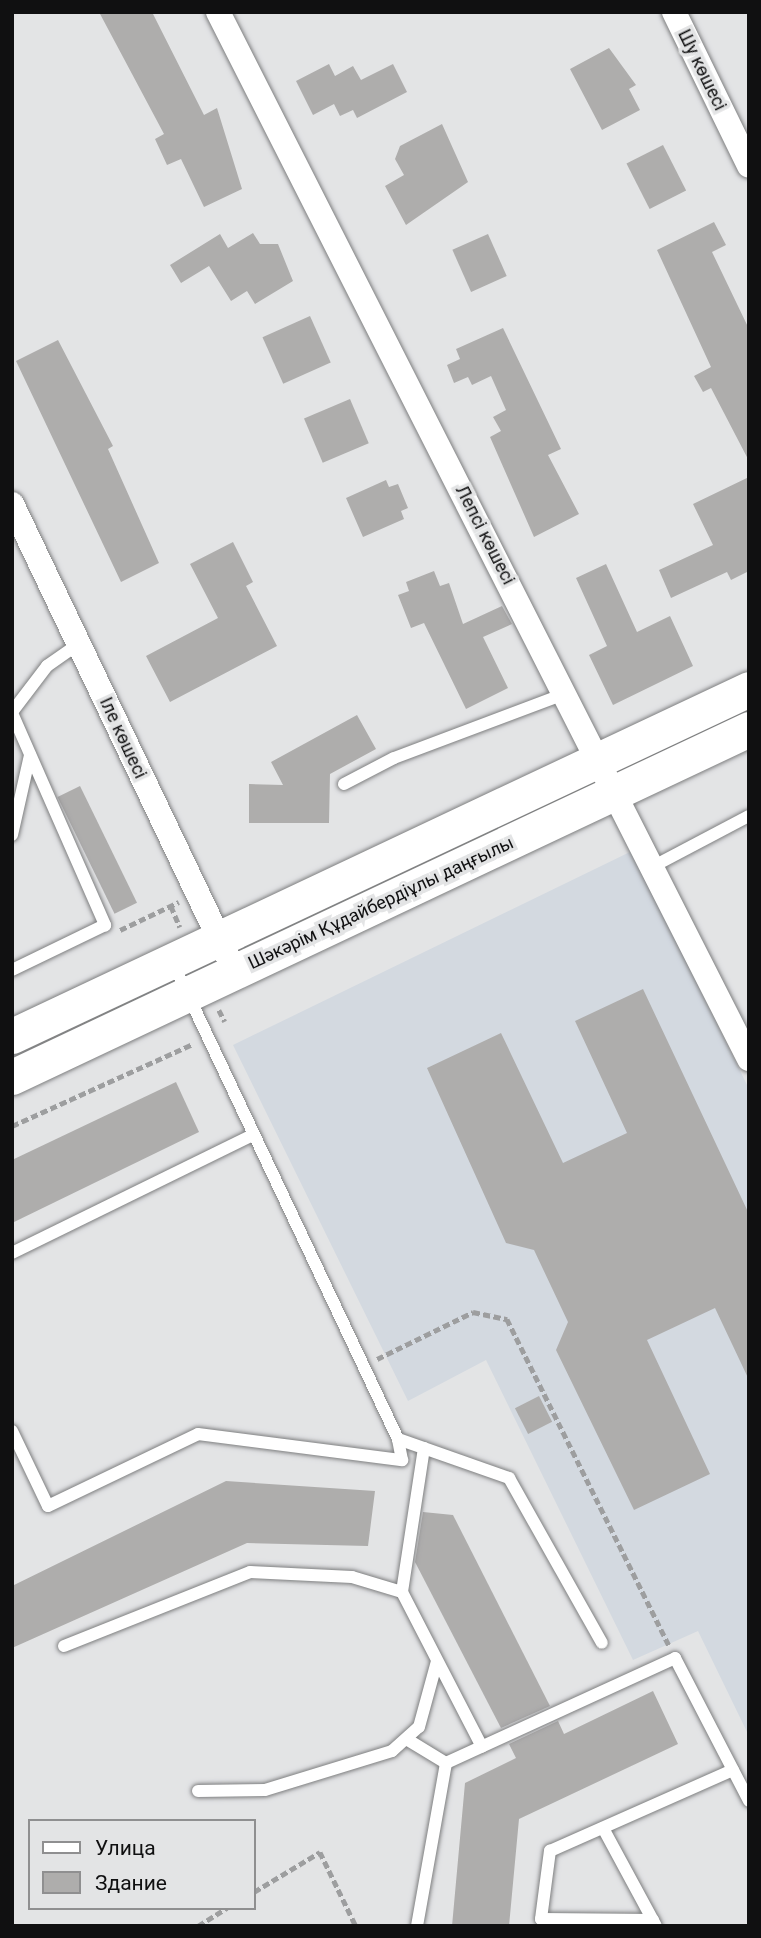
<!DOCTYPE html>
<meta charset="utf-8">
<style>
body{margin:0}
#map{position:relative;width:761px;height:1938px;overflow:hidden;background:#e3e4e5;font-family:Roboto,sans-serif}
div>[style]{position:absolute}
.built>*{inset:0;background:#d3d9e0}
.building>*{inset:0;background:#aeadac;transform-origin:0 0}
.path>*{height:4.5px;margin-top:-2.25px;transform-origin:0;background:repeating-linear-gradient(90deg,#9d9e9f 0 7px,transparent 0 10.5px)}
.roads{filter:drop-shadow(0 0 2px #7e7f80) drop-shadow(0 0 2px #7e7f80)}
.lane>*{height:12px;margin:-6px;padding:0 6px;transform-origin:6px;border-radius:6px;background:#fff}
.street>*{height:24px;margin:-12px;padding:0 12px;transform-origin:12px;border-radius:12px;background:#fff}
.secondary>*{height:35px;margin:-17.5px;padding:0 17.5px;transform-origin:17.5px;border-radius:17.5px;background:#fff}
span{translate:-50% -50%;white-space:nowrap;text-align:center;line-height:1.15;-webkit-text-stroke:7px #e3e4e5;paint-order:stroke}
.street-label{font-size:18px;color:#101011}
.frame{position:absolute;inset:0;border:14px solid #101011;pointer-events:none}
.legend{position:absolute;left:28px;top:1819px;width:228px;height:91px;box-sizing:border-box;background:#e3e4e5;border:2px solid #8f8f90;margin:0;padding:9px 12px;list-style:none;font-size:21px;color:#101011}
.legend li{display:flex;align-items:center;gap:14px;height:35px}
.legend b{width:35px;border:2px solid #8f8f90}
</style>
<div id="map">
<div class="built">
<div style="clip-path:polygon(632px 851px,749px 1089px,749px 1736px,698px 1631px,633px 1660px,486px 1360px,408px 1401px,233px 1045px)"></div>
</div>
<div class="building">
<div style="clip-path:polygon(99px 12px,152px 12px,204px 115px,217px 108px,242px 189px,204px 207px,181px 159px,167px 165px,155px 139px,164px 134px)"></div>
<div style="clip-path:polygon(609px 48px,636px 85px,629px 89px,640px 110px,602px 130px,570px 69px)"></div>
<div style="clip-path:polygon(329px 64px,335px 76px,353px 66px,361px 80px,393px 64px,407px 92px,357px 118px,353px 110px,340px 116px,334px 104px,313px 115px,296px 81px)"></div>
<div style="clip-path:polygon(442px 124px,468px 182px,406px 225px,385px 186px,404px 175px,395px 159px,400px 146px)"></div>
<div style="left:663px;top:145px;width:51px;height:41px;rotate:63deg"></div>
<div style="clip-path:polygon(714px 222px,726px 245px,712px 252px,749px 329px,749px 461px,711px 388px,703px 392px,694px 376px,711px 367px,657px 250px)"></div>
<div style="clip-path:polygon(253px 233px,260px 244px,278px 244px,293px 281px,255px 304px,247px 291px,231px 301px,209px 266px,181px 283px,170px 265px,220px 234px,228px 248px)"></div>
<div style="left:488px;top:234px;width:46px;height:39px;rotate:66deg"></div>
<div style="left:310px;top:316px;width:51px;height:52px;rotate:66deg"></div>
<div style="clip-path:polygon(503px 328px,561px 449px,548px 455px,579px 514px,534px 537px,490px 437px,501px 431px,493px 417px,506px 410px,491px 376px,472px 385px,468px 377px,454px 383px,447px 365px,460px 359px,456px 349px)"></div>
<div style="clip-path:polygon(58px 340px,113px 446px,108px 449px,159px 563px,121px 582px,16px 361px)"></div>
<div style="left:350px;top:399px;width:48px;height:50px;rotate:67deg"></div>
<div style="clip-path:polygon(749px 477px,749px 571px,731px 580px,727px 572px,671px 598px,659px 570px,713px 545px,693px 504px)"></div>
<div style="clip-path:polygon(386px 480px,389px 487px,398px 484px,408px 508px,401px 511px,404px 519px,363px 537px,346px 498px)"></div>
<div style="clip-path:polygon(233px 542px,253px 582px,246px 586px,277px 646px,170px 702px,146px 656px,218px 618px,190px 564px)"></div>
<div style="clip-path:polygon(606px 564px,637px 632px,670px 616px,693px 666px,613px 705px,589px 655px,607px 646px,576px 578px)"></div>
<div style="clip-path:polygon(434px 571px,440px 586px,449px 583px,463px 624px,502px 606px,512px 624px,483px 637px,508px 688px,466px 709px,424px 623px,411px 628px,398px 595px,409px 591px,406px 582px)"></div>
<div style="clip-path:polygon(357px 715px,376px 749px,330px 774px,329px 823px,249px 823px,249px 784px,283px 785px,271px 762px)"></div>
<div style="left:80px;top:786px;width:130px;height:25px;rotate:64deg"></div>
<div style="clip-path:polygon(643px 989px,749px 1214px,749px 1380px,715px 1308px,647px 1340px,710px 1474px,634px 1510px,556px 1350px,568px 1322px,534px 1250px,506px 1243px,427px 1068px,501px 1033px,563px 1163px,627px 1133px,575px 1021px)"></div>
<div style="clip-path:polygon(176px 1082px,199px 1132px,12px 1223px,12px 1160px)"></div>
<div style="left:539px;top:1396px;width:29px;height:27px;rotate:63deg"></div>
<div style="clip-path:polygon(226px 1481px,375px 1491px,368px 1546px,247px 1543px,12px 1648px,12px 1586px)"></div>
<div style="clip-path:polygon(423px 1512px,453px 1515px,550px 1706px,501px 1728px,415px 1562px)"></div>
<div style="clip-path:polygon(653px 1691px,678px 1744px,519px 1819px,509px 1926px,452px 1926px,465px 1783px,516px 1758px,509px 1744px,558px 1721px,564px 1734px)"></div>
</div>
<div class="path">
<div style="left:171px;top:906px;width:23px;rotate:67deg"></div>
<div style="left:120px;top:930px;width:65px;rotate:-25.4deg"></div>
<div style="left:219px;top:1010px;width:13px;rotate:63deg"></div>
<div style="left:12px;top:1126px;width:199px;rotate:-24.4deg"></div>
<div style="left:377px;top:1359px;width:107px;rotate:-26.1deg"></div>
<div style="left:473px;top:1312px;width:35px;rotate:12deg"></div>
<div style="left:507px;top:1319px;width:364px;rotate:63.6deg"></div>
<div style="left:254px;top:1892px;width:77px;rotate:-31.2deg"></div>
<div style="left:320px;top:1852px;width:82px;rotate:64.1deg"></div>
<div style="left:198px;top:1926px;width:34px;rotate:-32deg"></div>
</div>
<div class="roads">
<div class="lane">
<div style="left:12px;top:712px;width:58px;rotate:-52.7deg"></div>
<div style="left:47px;top:666px;width:39px;rotate:-35deg"></div>
<div style="left:12px;top:713px;width:232px;rotate:66.3deg"></div>
<div style="left:105px;top:925px;width:103px;rotate:154.2deg"></div>
<div style="left:344px;top:784px;width:56px;rotate:-27.5deg"></div>
<div style="left:394px;top:758px;width:185px;rotate:-20.6deg"></div>
<div style="left:12px;top:835px;width:82px;rotate:-77.3deg"></div>
<div style="left:654px;top:866px;width:107px;rotate:-27.8deg"></div>
<div style="left:172px;top:961px;width:529px;rotate:64.7deg"></div>
<div style="left:398px;top:1439px;width:118px;rotate:19.4deg"></div>
<div style="left:509px;top:1478px;width:189px;rotate:60.6deg"></div>
<div style="left:12px;top:1253px;width:268px;rotate:-26.1deg"></div>
<div style="left:12px;top:1431px;width:83px;rotate:64.4deg"></div>
<div style="left:48px;top:1506px;width:166px;rotate:-25.6deg"></div>
<div style="left:198px;top:1434px;width:206px;rotate:7.3deg"></div>
<div style="left:402px;top:1460px;width:21px;rotate:-101deg"></div>
<div style="left:424px;top:1448px;width:146px;rotate:98.7deg"></div>
<div style="left:402px;top:1592px;width:174px;rotate:62.7deg"></div>
<div style="left:64px;top:1646px;width:200px;rotate:-21.7deg"></div>
<div style="left:250px;top:1572px;width:102px;rotate:2.8deg"></div>
<div style="left:352px;top:1577px;width:52px;rotate:16.7deg"></div>
<div style="left:408px;top:1740px;width:44px;rotate:31.2deg"></div>
<div style="left:446px;top:1763px;width:252px;rotate:-24.6deg"></div>
<div style="left:675px;top:1658px;width:161px;rotate:62.6deg"></div>
<div style="left:198px;top:1791px;width:67px;rotate:-0.9deg"></div>
<div style="left:265px;top:1790px;width:133px;rotate:-17.1deg"></div>
<div style="left:392px;top:1751px;width:36px;rotate:-42deg"></div>
<div style="left:419px;top:1727px;width:68px;rotate:-74.7deg"></div>
<div style="left:603px;top:1828px;width:111px;rotate:61.6deg"></div>
<div style="left:653px;top:1920px;width:112px;rotate:-179.5deg"></div>
<div style="left:541px;top:1919px;width:69px;rotate:-82.5deg"></div>
<div style="left:550px;top:1851px;width:200px;rotate:-23.9deg"></div>
<div style="left:417px;top:1926px;width:166px;rotate:-79.9deg"></div>
</div>
<div class="street">
<div style="left:218px;top:12px;width:1174px;rotate:63.11deg"></div>
<div style="left:674px;top:12px;width:171px;rotate:64deg"></div>
<div style="left:12px;top:504px;width:518px;rotate:64.52deg"></div>
</div>
<div class="secondary">
<div style="left:12px;top:1036px;width:815px;rotate:-25.21deg"></div>
<div style="left:12px;top:1077px;width:815px;rotate:-25.28deg"></div>
</div>
</div>
<div class="street-label">
<span style="left:702px;top:70px;rotate:64deg">Шу көшесі</span>
<span style="left:485px;top:535px;rotate:63deg">Лепсі көшесі</span>
<span style="left:123px;top:738px;rotate:65deg">Іле көшесі</span>
<span style="left:381px;top:903px;rotate:-25deg">Шәкәрім Құдайбердіұлы даңғылы</span>
</div>
<div class="frame"></div>
<ul class="legend">
<li><b style="height:9px;background:#fff"></b>Улица</li>
<li><b style="height:19px;background:#aeadac"></b>Здание</li>
</ul>
</div>
